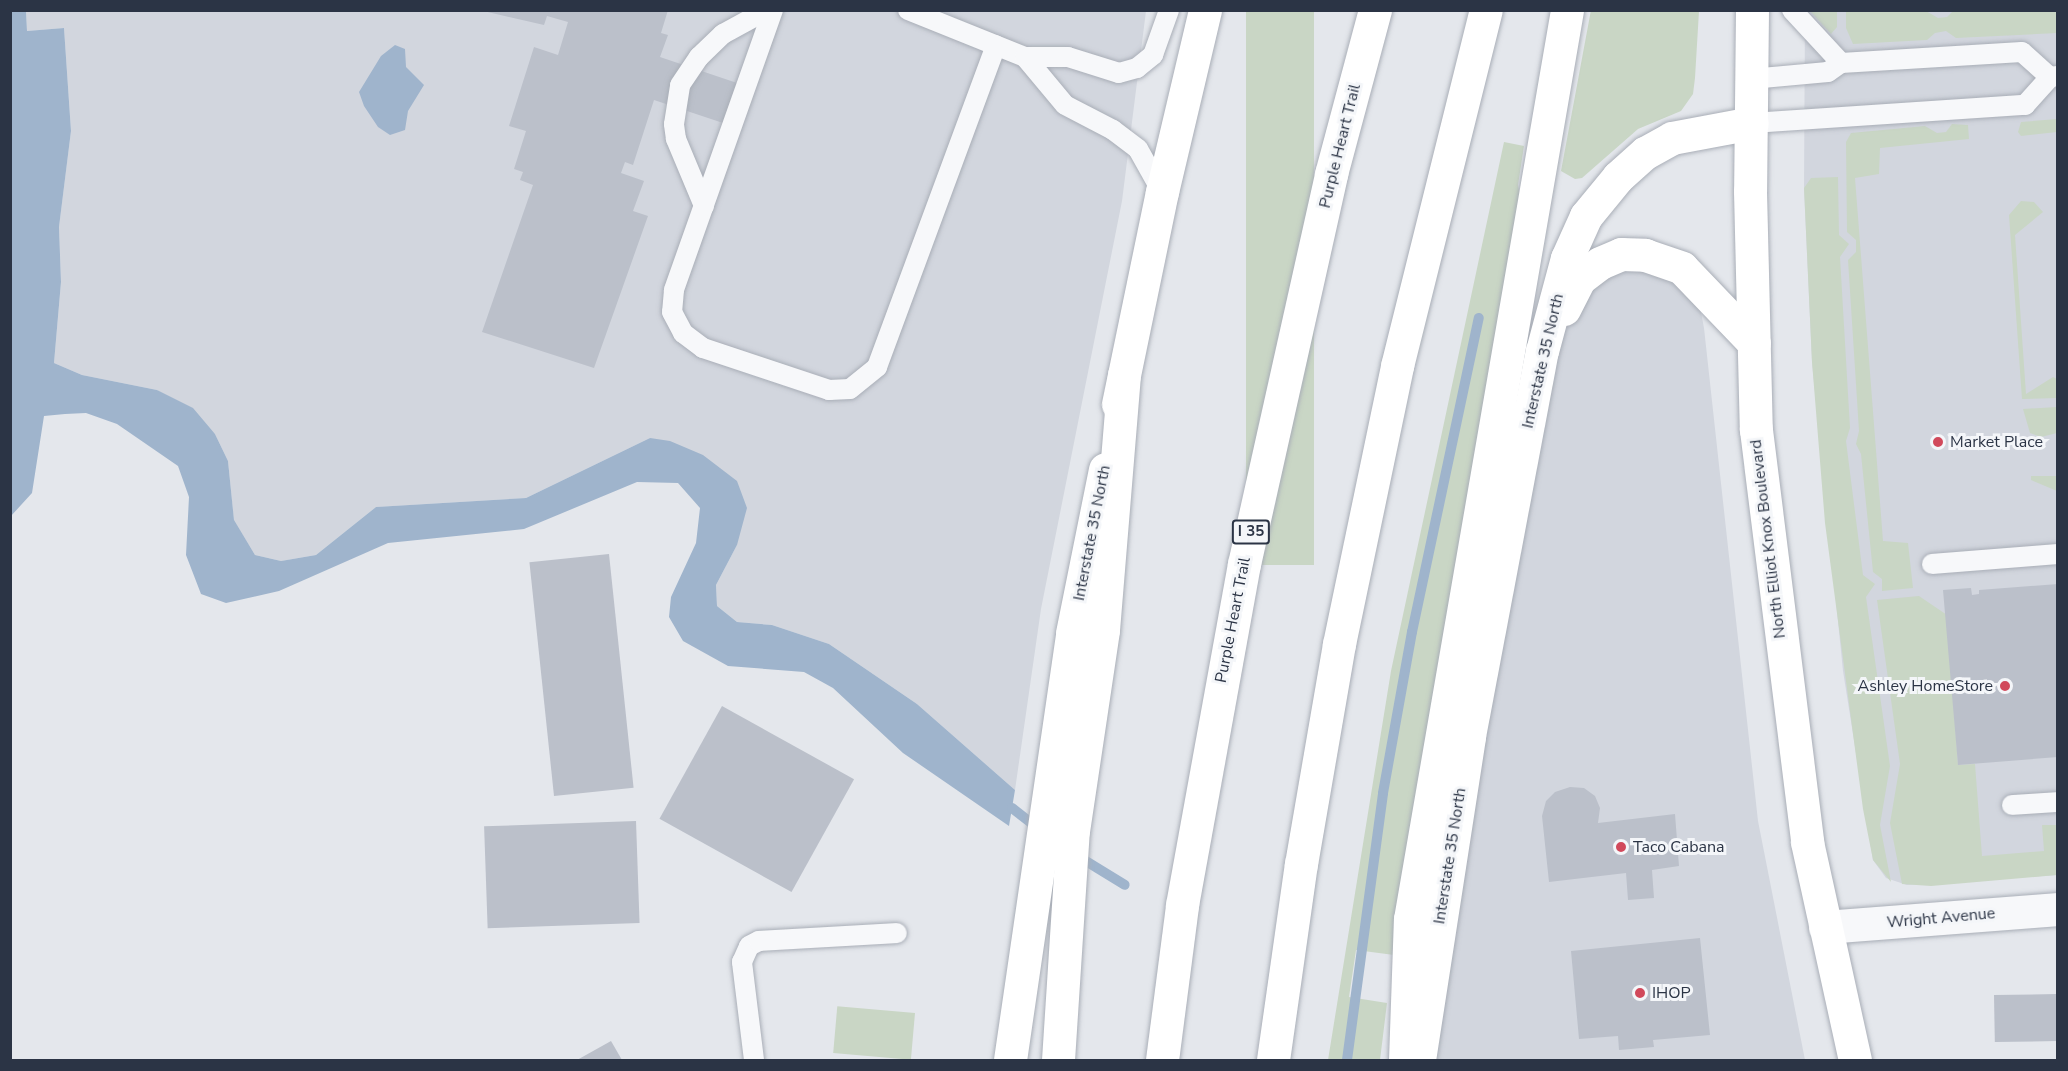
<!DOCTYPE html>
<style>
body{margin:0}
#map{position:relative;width:2068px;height:1071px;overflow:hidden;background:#e4e7ec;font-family:"Nunito Sans",sans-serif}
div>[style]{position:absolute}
.built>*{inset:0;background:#d2d6de}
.green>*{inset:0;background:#c9d6c5;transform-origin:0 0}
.water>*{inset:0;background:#9fb4cc}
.stream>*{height:10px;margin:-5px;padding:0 5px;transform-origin:5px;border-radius:5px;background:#9fb4cc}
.building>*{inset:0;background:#bbc0ca;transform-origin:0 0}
.roads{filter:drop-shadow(0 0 2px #a9aeb7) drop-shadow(0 0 2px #a9aeb7)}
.lane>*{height:20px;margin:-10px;padding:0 10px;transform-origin:10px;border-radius:10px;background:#f7f8fa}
.street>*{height:33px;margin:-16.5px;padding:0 16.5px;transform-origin:16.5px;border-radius:16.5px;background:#f7f8fa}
.secondary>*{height:33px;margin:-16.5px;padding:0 16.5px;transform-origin:16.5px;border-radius:16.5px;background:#fff}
.highway>*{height:33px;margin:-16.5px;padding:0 16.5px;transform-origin:16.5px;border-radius:16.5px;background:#fff}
.dots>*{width:16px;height:16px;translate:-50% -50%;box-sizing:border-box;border:3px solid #f4f6f9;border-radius:50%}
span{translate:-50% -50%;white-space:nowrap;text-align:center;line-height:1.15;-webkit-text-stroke:6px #f4f6f9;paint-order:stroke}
.shield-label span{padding:2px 4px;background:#f4f6f9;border:2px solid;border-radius:4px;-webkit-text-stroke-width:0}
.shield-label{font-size:15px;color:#2b3445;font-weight:700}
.street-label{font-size:16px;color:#2b3445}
.poi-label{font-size:16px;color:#2b3445}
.left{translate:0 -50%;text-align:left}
.right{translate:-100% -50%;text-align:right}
.frame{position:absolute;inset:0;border:12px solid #2b3445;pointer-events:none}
</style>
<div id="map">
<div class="built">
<div style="clip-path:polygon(1146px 11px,1122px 201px,1041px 609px,1015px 790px,917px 704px,829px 644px,772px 625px,737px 622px,717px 606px,716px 585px,737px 545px,650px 438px,526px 498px,376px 507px,316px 555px,281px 561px,255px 555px,234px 521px,228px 461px,215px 434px,157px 390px,82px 375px,54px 363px,61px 282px,59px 227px,71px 131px,64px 28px,27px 31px,26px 10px)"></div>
<div style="clip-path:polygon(1805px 11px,2057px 11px,2057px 875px,1907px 885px,1886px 878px,1873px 860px,1843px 671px,1812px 362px,1804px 188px)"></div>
<div style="clip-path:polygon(1647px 249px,1699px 302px,1704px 328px,1758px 821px,1805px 1060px,1432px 1060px,1473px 769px,1568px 292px)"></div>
</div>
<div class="green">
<div style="clip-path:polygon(1591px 10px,1699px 11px,1695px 78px,1693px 94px,1681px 111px,1638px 129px,1582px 178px,1575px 179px,1561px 171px)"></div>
<div style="left:1246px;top:11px;width:68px;height:554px"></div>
<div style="clip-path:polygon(1810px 11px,1837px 11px,1837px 27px,1831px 34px)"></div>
<div style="clip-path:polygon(1846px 11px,1926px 11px,1938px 18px,1947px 17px,1953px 11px,2057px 11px,2057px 33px,1956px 38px,1946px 31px,1935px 33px,1927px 40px,1853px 44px,1846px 28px)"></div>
<div style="clip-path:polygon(2057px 119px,2057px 132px,2021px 136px,2018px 132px,2021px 122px)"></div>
<div style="clip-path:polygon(1952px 124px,1968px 125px,1969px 139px,1880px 148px,1879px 174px,1855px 178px,1883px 541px,1908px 543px,1913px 588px,1882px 591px,1882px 579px,1873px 572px,1861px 454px,1856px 444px,1859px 431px,1848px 260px,1856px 252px,1856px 240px,1847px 232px,1846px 142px,1851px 133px,1925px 126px,1937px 133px,1946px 132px)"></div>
<div style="clip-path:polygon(1504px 142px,1524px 146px,1518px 185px,1520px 195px,1394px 955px,1356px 950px,1349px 997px,1387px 1003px,1380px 1060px,1328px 1060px,1391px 671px)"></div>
<div style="clip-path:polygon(1838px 177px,1839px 235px,1849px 244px,1840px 257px,1850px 428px,1846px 441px,1863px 575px,1875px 584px,1866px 597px,1890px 766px,1880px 825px,1891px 882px,1873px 860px,1863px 809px,1825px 523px,1812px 362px,1804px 188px,1811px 178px)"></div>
<div style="clip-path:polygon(2021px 201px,2034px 202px,2043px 212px,2015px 235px,2026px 394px,2053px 377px,2057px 379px,2057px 398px,2022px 399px,2009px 215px)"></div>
<div style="clip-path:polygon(2057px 407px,2057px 433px,2041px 437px,2030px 433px,2023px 409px)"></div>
<div style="clip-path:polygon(2031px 476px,2057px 476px,2057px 491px,2031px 480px)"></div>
<div style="clip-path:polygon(1919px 596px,1947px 615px,1958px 765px,1975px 764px,1982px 856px,2044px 851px,2042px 825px,2057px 825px,2057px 875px,1931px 886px,1902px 884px,1890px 823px,1900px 764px,1877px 600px)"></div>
<div style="left:915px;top:1013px;width:47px;height:78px;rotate:95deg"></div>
</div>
<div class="water">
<div style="clip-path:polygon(26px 11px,27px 31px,64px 28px,71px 131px,59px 227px,61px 282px,54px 363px,82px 375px,157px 390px,193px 408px,215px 434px,228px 461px,234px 520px,255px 555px,281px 561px,316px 555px,376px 507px,526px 498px,650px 438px,670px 441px,703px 455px,737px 481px,747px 508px,737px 545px,716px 585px,717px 606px,737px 622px,772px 625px,829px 644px,917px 704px,1015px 790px,1009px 826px,903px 753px,833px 688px,804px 672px,728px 666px,683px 641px,669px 617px,671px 597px,696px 543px,700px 508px,678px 483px,637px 482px,524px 529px,388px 543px,279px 591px,226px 603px,201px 594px,186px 555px,189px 497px,178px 466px,117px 424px,86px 413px,65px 414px,44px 416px,32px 493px,11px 516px,10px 11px)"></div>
<div style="clip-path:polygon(395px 45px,405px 49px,406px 67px,424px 85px,408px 111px,405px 130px,390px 135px,378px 127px,364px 106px,359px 92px,381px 56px)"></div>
</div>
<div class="stream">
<div style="left:1012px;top:808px;width:34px;rotate:38deg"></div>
<div style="left:1076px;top:855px;width:57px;rotate:31.5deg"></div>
<div style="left:1347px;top:1060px;width:269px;rotate:-82.3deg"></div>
<div style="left:1383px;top:793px;width:164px;rotate:-79.8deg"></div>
<div style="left:1412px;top:632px;width:321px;rotate:-78deg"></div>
</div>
<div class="building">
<div style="clip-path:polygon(479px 10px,668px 10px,661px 33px,668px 35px,660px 57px,740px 84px,726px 124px,654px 100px,633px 165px,625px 162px,621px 173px,644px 181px,633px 211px,648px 216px,594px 368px,482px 332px,533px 185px,520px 180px,523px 172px,514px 169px,526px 131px,509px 126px,534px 47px,558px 55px,568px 22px,547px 16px,544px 25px)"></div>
<div style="left:609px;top:554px;width:235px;height:80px;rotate:84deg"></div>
<div style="clip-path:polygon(2058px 584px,2058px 757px,1958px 765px,1943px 590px,1971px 588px,1972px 595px,1979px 594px,1979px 590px)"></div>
<div style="left:722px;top:706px;width:151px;height:129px;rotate:29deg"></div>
<div style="clip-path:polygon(1570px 787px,1584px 788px,1595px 796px,1600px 808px,1598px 823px,1675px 814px,1679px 866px,1652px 870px,1654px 898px,1628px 900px,1626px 873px,1549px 882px,1542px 816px,1546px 801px,1555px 792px)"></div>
<div style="left:636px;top:821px;width:102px;height:152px;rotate:88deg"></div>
<div style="clip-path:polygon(1700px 938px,1710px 1035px,1653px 1040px,1654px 1047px,1619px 1050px,1618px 1036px,1579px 1039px,1571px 951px)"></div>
<div style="left:2057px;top:994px;width:47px;height:63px;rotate:89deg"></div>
<div style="clip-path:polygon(611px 1041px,622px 1060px,577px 1060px)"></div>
</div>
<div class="roads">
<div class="lane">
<div style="left:773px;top:10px;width:297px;rotate:109.5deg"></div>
<div style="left:674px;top:290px;width:22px;rotate:95deg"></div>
<div style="left:672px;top:312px;width:24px;rotate:62deg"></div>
<div style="left:683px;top:333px;width:25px;rotate:37deg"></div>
<div style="left:703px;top:348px;width:133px;rotate:18.4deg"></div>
<div style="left:829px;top:390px;width:21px;rotate:-3deg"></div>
<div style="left:850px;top:389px;width:35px;rotate:-39deg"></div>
<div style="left:877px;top:367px;width:343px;rotate:-69.7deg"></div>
<div style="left:908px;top:10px;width:126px;rotate:21.9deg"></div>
<div style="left:1025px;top:57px;width:43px"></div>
<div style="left:1068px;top:57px;width:53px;rotate:17.4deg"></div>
<div style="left:1119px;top:73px;width:19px;rotate:-16deg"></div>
<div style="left:1137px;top:68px;width:21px;rotate:-39deg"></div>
<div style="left:1153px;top:55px;width:48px;rotate:-70.4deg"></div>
<div style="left:1792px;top:10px;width:72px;rotate:47.2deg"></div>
<div style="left:1025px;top:57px;width:62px;rotate:50.2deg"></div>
<div style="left:1065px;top:105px;width:54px;rotate:27.5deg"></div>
<div style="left:1113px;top:130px;width:31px;rotate:37deg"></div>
<div style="left:1138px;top:149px;width:49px;rotate:60.8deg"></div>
<div style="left:1751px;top:79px;width:77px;rotate:-5.2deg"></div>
<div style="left:1828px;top:72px;width:16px;rotate:-35deg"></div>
<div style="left:1841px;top:63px;width:181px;rotate:-3.5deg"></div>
<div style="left:2022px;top:52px;width:38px;rotate:42deg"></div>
<div style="left:1752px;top:123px;width:274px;rotate:-3.8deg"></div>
<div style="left:2025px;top:105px;width:38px;rotate:-48deg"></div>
<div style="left:2050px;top:77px;width:8px;rotate:-7deg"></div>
<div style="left:704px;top:206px;width:73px;rotate:-112.7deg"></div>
<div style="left:676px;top:139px;width:15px;rotate:-98deg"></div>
<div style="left:674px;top:124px;width:39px;rotate:-81deg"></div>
<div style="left:680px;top:85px;width:34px;rotate:-56deg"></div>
<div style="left:699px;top:57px;width:33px;rotate:-44deg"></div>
<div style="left:723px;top:34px;width:50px;rotate:-28.6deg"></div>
<div style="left:1932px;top:564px;width:126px;rotate:-4.5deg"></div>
<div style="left:2012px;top:805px;width:46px;rotate:-3.7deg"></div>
<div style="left:754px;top:1060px;width:99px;rotate:-97deg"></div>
<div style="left:742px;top:962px;width:17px;rotate:-66deg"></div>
<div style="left:749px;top:946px;width:11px;rotate:-27deg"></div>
<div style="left:759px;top:941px;width:138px;rotate:-3.3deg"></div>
</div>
<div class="street">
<div style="left:1825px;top:927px;width:234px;rotate:-4.4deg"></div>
</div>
<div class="secondary">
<div style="left:1752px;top:10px;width:181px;rotate:90.6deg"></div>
<div style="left:1750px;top:191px;width:239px;rotate:88.6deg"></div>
<div style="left:1756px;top:430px;width:415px;rotate:82.9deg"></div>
<div style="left:1807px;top:842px;width:223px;rotate:77.6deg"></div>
<div style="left:1564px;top:309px;width:34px;rotate:-63deg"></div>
<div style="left:1579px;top:279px;width:26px;rotate:-37deg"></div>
<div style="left:1600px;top:263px;width:23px;rotate:-23deg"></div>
<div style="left:1621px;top:254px;width:24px;rotate:2deg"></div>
<div style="left:1645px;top:255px;width:39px;rotate:19deg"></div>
<div style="left:1682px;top:268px;width:104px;rotate:46.2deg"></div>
<div style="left:1118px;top:404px;width:217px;rotate:-78.3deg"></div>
<div style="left:1162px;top:192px;width:187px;rotate:-76.7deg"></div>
<div style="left:1010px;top:1060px;width:431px;rotate:-81.7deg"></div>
<div style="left:1072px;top:633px;width:167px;rotate:-78.6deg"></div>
<div style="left:1419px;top:1060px;width:328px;rotate:-81.2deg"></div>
<div style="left:1469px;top:736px;width:392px;rotate:-79.3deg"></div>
<div style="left:1542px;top:351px;width:96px;rotate:-75deg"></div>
<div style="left:1567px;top:258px;width:46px;rotate:-65.7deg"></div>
<div style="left:1586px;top:216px;width:50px;rotate:-50.6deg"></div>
<div style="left:1618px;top:177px;width:36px;rotate:-42deg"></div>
<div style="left:1645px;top:153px;width:31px;rotate:-29deg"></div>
<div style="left:1672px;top:138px;width:81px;rotate:-10.6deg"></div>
</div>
<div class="highway">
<div style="left:1058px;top:1060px;width:229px;rotate:-86.3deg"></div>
<div style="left:1073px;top:831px;width:203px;rotate:-81.5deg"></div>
<div style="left:1103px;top:630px;width:256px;rotate:-85.3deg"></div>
<div style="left:1162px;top:1060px;width:156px;rotate:-82.6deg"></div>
<div style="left:1182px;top:905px;width:347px;rotate:-79.7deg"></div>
<div style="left:1244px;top:564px;width:400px;rotate:-77.4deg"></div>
<div style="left:1331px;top:174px;width:170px;rotate:-75deg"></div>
<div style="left:1273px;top:1060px;width:198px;rotate:-81.9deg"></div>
<div style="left:1301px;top:864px;width:223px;rotate:-80.2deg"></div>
<div style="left:1339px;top:644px;width:284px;rotate:-78.2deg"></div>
<div style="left:1397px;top:366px;width:367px;rotate:-76deg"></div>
<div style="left:1405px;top:1060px;width:141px;rotate:-88deg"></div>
<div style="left:1410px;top:919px;width:922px;rotate:-80.2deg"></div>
</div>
</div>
<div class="dots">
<div style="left:1938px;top:442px;background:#d1495b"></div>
<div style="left:2005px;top:686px;background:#d1495b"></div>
<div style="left:1621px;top:847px;background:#d1495b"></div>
<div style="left:1640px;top:993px;background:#d1495b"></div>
</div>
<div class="shield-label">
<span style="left:1251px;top:532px">I 35</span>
</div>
<div class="street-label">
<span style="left:1340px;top:146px;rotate:-76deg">Purple Heart Trail</span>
<span style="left:1543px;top:361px;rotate:-77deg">Interstate 35 North</span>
<span style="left:1092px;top:533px;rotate:-79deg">Interstate 35 North</span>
<span style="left:1768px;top:539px;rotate:-97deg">North Elliot Knox Boulevard</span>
<span style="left:1233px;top:620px;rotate:-79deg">Purple Heart Trail</span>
<span style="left:1450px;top:856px;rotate:-81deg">Interstate 35 North</span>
<span style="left:1941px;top:918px;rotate:-5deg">Wright Avenue</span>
</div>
<div class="poi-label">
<span class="left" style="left:1950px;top:442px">Market Place</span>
<span class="right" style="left:1993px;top:686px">Ashley HomeStore</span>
<span class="left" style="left:1633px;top:847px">Taco Cabana</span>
<span class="left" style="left:1652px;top:993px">IHOP</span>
</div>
<div class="frame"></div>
</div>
